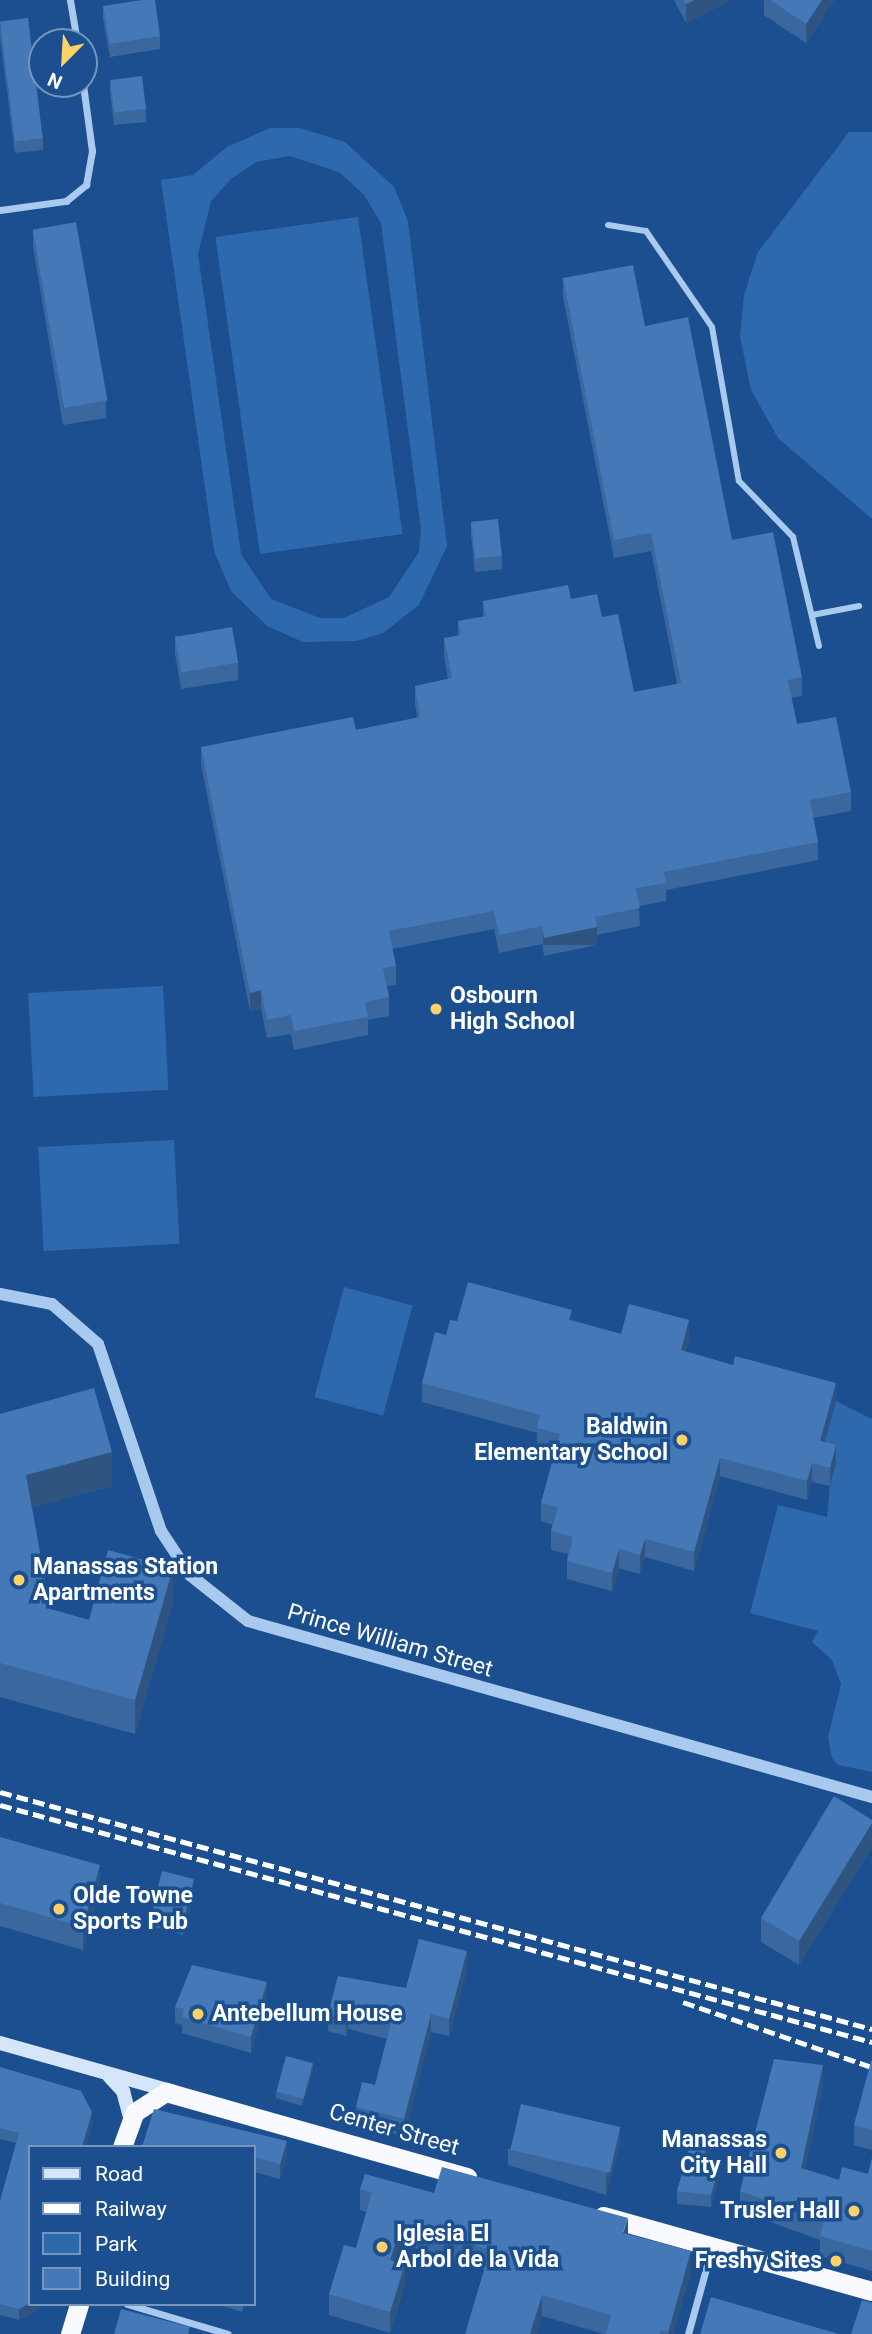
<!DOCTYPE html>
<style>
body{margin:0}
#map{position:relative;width:872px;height:2334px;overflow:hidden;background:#1b4f8f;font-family:Roboto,sans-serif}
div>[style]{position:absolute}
.green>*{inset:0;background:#2e69ad;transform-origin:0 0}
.pedestrian>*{height:6px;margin:-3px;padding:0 3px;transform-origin:3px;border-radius:3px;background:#a9c9ee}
.minor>*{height:7px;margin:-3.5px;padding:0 3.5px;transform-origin:3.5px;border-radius:3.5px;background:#a9c9ee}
.tertiary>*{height:12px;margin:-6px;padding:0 6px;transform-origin:6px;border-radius:6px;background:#a9c9ee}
.secondary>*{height:14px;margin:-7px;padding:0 7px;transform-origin:7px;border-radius:7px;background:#d6e6fa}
.trunk>*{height:19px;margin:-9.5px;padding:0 9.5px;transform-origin:9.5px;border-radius:9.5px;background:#f8faff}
.rail>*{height:5px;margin-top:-2.5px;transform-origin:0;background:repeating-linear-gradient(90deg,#fff 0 12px,transparent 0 17px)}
.wall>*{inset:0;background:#3a679d}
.shaded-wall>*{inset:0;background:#305480;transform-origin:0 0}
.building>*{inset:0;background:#4478b7;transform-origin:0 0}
.dots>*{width:19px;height:19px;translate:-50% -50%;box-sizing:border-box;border:4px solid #1b4f8f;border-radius:50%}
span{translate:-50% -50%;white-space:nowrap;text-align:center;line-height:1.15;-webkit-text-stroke:7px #1b4f8f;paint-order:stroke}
.poi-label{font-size:23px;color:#fff;font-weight:700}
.left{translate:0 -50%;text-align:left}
.right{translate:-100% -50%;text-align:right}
.street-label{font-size:23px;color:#fff}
.legend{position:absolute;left:28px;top:2145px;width:228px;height:161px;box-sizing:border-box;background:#1b4f8f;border:2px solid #7695bc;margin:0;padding:9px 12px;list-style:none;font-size:21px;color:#fff}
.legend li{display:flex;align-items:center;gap:14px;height:35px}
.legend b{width:35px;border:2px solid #7695bc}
.north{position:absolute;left:28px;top:28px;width:70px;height:70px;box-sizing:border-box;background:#1b4f8f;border:2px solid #7695bc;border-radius:50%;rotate:204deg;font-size:19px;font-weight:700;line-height:28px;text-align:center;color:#fff}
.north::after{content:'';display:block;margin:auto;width:24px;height:32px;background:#ffd166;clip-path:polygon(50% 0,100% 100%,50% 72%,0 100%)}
</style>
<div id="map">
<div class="green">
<div style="clip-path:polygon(evenodd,270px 128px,300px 128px,345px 142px,394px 187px,408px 221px,447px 546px,419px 605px,383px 633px,356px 641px,303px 642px,267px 626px,231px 591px,214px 551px,161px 180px,193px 175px,227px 147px,270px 128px,290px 156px,339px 172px,364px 195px,381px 223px,421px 530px,419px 552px,389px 597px,344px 618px,320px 618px,271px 599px,241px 554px,198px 254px,211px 201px,232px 178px,256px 162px,290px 156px)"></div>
<div style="clip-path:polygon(849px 132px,872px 132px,872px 519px,778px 438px,751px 390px,740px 336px,744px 295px,758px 252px)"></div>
<div style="left:358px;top:217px;width:320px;height:144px;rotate:82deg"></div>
<div style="left:163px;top:986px;width:104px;height:135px;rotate:87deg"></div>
<div style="left:174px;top:1140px;width:104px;height:136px;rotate:87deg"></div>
<div style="left:344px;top:1287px;width:71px;height:114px;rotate:15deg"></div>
<div style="clip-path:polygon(836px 1401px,872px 1419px,872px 1772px,838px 1765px,832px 1758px,828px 1737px,841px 1684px,832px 1660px,812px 1642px,818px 1631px,750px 1613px,778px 1505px,827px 1517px,830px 1486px,820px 1459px)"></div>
</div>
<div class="pedestrian">
<div style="left:608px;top:225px;width:38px;rotate:9deg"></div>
<div style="left:646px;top:231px;width:116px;rotate:55.5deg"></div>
<div style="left:712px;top:327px;width:156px;rotate:80.1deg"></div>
<div style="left:739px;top:481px;width:78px;rotate:46deg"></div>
<div style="left:793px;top:537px;width:112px;rotate:76.6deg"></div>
<div style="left:812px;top:615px;width:48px;rotate:-10.8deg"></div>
</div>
<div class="minor">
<div style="left:70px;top:0;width:43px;rotate:80.5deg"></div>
<div style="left:0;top:210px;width:67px;rotate:-7.8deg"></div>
<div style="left:66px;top:201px;width:26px;rotate:-39deg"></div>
<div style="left:86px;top:185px;width:35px;rotate:-80deg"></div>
<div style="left:92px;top:151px;width:68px;rotate:-97.7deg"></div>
<div style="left:127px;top:2304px;width:105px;rotate:16.5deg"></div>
<div style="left:688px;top:2334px;width:90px;rotate:-74.6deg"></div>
</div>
<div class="tertiary">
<div style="left:0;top:1294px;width:53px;rotate:10.9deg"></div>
<div style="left:52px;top:1304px;width:61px;rotate:41deg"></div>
<div style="left:98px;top:1344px;width:197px;rotate:71.4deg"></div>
<div style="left:161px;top:1531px;width:53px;rotate:56.6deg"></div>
<div style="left:190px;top:1575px;width:74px;rotate:38.4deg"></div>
<div style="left:248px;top:1621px;width:648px;rotate:15.75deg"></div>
</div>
<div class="secondary">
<div style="left:0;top:2043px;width:181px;rotate:15.7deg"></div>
<div style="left:109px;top:2076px;width:21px;rotate:47deg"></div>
<div style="left:123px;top:2091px;width:30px;rotate:75deg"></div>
</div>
<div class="trunk">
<div style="left:122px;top:2147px;width:37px;rotate:-70deg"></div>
<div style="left:135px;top:2112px;width:37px;rotate:-33deg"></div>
<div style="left:166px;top:2092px;width:313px;rotate:15.8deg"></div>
<div style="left:603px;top:2216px;width:279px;rotate:15.6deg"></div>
<div style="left:70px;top:2334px;width:31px;rotate:-73deg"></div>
</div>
<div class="rail">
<div style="left:0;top:1792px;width:904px;rotate:15.21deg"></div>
<div style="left:0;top:1805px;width:904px;rotate:15.21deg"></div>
<div style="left:683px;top:2002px;width:200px;rotate:19deg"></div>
</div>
<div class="wall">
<div style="clip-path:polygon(674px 0,731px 0,686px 23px)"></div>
<div style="clip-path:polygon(764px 0,834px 0,806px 43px,764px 15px)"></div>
<div style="clip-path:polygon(103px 6px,160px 36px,160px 49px,110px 57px,103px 19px)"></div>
<div style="clip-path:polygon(0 21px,43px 138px,43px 150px,15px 153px,0 38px)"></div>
<div style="clip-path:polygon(110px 79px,146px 109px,146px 122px,114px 125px,110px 92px)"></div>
<div style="clip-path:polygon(33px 229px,106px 400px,106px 418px,63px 425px,33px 247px)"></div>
<div style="clip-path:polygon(563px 278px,645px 326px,732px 540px,802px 677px,802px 696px,791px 698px,797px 724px,851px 792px,851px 811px,813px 818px,818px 842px,818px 860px,666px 890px,666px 901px,639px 906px,640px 926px,597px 935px,597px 945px,544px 956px,542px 944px,499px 953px,494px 929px,392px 949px,396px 966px,396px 985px,387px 986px,389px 997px,389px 1016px,368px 1020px,368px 1035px,294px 1050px,291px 1034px,267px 1038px,261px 1009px,250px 1011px,201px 765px,201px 747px,356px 730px,417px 718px,415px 704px,415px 686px,448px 679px,444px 657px,444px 638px,458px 636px,458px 621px,483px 617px,483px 601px,571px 599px,602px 617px,634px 692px,677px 684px,651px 551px,614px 558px,563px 297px)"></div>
<div style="clip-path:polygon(471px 523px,502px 556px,502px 569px,475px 572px,471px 535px)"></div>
<div style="clip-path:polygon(175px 635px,238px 662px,238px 680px,181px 689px,175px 654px)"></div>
<div style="clip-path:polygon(572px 1320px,621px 1334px,689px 1338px,685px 1352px,836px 1401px,825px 1442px,836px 1464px,830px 1486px,812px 1482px,807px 1500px,720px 1476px,694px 1571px,645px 1557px,640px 1574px,619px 1568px,612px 1591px,567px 1579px,567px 1561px,568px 1554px,551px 1550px,551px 1531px,553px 1525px,541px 1521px,541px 1503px,555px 1451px,537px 1446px,537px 1433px,422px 1402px,422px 1383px,446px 1335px,457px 1321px)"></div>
<div style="clip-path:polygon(0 1414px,112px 1486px,32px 1507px,50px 1609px,89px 1620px,173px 1602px,135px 1734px,0 1697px)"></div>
<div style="clip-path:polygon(872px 1820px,872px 1847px,799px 1965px,761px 1942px,761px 1918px)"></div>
<div style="clip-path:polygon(0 1837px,100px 1888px,83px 1950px,0 1926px)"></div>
<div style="clip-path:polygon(194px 1892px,183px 1935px,151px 1926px,151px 1914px)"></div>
<div style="clip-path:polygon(467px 1969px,449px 2036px,431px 2032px,404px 2136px,356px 2124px,356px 2107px,375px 2085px,387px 2039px,348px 2029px,346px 2036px,328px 2031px,328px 2014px)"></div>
<div style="clip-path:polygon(267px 1998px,251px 2053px,182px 2033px,182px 2025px,175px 2023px,175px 2007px)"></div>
<div style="clip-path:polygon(872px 2061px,872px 2150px,854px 2145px,854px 2125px)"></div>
<div style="clip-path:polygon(0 2067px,92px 2123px,86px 2147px,30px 2147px,40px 2308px,19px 2320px,0 2315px,0 2201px,16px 2143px,0 2139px)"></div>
<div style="clip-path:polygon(313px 2070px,302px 2106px,276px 2098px,276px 2092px)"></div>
<div style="clip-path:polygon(823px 2085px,805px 2169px,839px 2180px,868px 2174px,872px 2158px,872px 2271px,820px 2256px,820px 2240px,740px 2211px,740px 2191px)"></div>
<div style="clip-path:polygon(154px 2109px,287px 2155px,280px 2179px,254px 2172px,254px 2147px)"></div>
<div style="clip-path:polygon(620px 2144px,606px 2195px,508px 2165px,508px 2149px)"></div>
<div style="clip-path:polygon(709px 2150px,707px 2158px,720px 2174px,711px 2207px,677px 2204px,677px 2191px)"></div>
<div style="clip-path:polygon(360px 2189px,434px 2193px,628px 2235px,691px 2272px,673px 2334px,604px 2334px,542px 2316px,485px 2270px,402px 2244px,396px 2261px,405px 2285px,390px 2333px,329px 2315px,329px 2294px,356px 2248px,366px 2212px,360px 2210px)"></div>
<div style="clip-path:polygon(216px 2304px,244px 2304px,242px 2312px)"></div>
</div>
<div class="shaded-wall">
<div style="clip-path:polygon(694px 0,731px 0,686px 23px,686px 4px)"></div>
<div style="clip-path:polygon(822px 0,834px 0,806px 43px,806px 24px)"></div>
<div style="left:597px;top:927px;width:18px;height:54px;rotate:90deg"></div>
<div style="clip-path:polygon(261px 990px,261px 1009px,250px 1011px,250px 993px)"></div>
<div style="clip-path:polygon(689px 1320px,689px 1338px,681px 1369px,681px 1350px)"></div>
<div style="clip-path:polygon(836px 1383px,836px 1401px,820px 1459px,820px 1441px)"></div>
<div style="clip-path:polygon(836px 1445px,836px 1464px,830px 1486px,830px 1468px)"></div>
<div style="clip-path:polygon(112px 1452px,112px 1486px,26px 1509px,26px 1475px)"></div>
<div style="clip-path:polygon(720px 1458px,720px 1476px,694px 1571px,694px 1552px)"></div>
<div style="clip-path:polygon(812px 1463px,812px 1482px,807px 1500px,807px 1481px)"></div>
<div style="clip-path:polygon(645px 1539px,645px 1557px,640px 1574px,640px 1555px)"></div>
<div style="clip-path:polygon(619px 1549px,619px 1568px,612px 1591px,612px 1573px)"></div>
<div style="clip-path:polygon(173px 1568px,173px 1602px,135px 1734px,135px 1700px)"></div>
<div style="clip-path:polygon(872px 1823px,872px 1847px,799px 1965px,799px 1941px)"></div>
<div style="clip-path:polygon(100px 1865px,100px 1888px,83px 1950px,83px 1927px)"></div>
<div style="clip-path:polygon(194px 1879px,194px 1892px,183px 1935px,183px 1922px)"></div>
<div style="clip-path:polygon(467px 1951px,467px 1969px,449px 2036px,449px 2019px)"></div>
<div style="clip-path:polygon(267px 1982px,267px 1998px,251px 2053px,251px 2037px)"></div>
<div style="clip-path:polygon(348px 2012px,348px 2029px,346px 2036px,346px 2018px)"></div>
<div style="clip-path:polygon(431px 2014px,431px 2032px,404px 2136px,404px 2119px)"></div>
<div style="clip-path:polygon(313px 2063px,313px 2070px,302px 2106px,302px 2099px)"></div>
<div style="clip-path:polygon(823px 2065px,823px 2085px,801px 2188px,801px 2168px)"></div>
<div style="clip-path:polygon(92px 2112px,92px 2123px,86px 2147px,82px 2147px)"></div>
<div style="clip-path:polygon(620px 2127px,620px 2144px,606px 2195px,606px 2178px)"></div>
<div style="clip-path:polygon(709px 2137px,709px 2150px,704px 2170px,704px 2157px)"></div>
<div style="clip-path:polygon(287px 2141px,287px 2155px,280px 2179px,280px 2164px)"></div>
<div style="clip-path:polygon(720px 2162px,720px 2174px,711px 2207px,711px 2195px)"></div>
<div style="clip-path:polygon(628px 2218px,628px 2240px,623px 2233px)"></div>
<div style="clip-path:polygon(402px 2223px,402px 2244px,390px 2281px,390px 2260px)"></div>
<div style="clip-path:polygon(255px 2248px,255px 2266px,254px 2272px,254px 2254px)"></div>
<div style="clip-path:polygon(691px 2251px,691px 2272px,673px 2334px,668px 2334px)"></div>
<div style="clip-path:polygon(405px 2264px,405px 2285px,390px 2333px,390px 2312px)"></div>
<div style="clip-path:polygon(542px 2295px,542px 2316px,537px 2334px,530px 2334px)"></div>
<div style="clip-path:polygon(30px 2303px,30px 2304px,41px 2304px,40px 2308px,19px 2320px,19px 2309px)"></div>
</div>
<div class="building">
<div style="clip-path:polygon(142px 0,155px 0,160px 36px,110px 44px,103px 6px)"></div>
<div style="clip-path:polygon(683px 0,694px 0,686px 4px)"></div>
<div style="clip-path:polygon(770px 0,822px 0,806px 24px)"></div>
<div style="left:28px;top:18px;width:121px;height:28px;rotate:83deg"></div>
<div style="left:142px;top:76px;width:33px;height:32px;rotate:83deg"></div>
<div style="left:76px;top:222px;width:181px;height:44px;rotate:80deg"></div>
<div style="clip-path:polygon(633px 265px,645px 326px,688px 317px,732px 540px,773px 532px,802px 677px,788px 680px,797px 724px,836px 717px,851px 792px,810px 800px,818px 842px,664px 872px,666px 883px,636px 888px,640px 908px,595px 917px,597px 927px,544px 938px,542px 926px,499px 935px,494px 911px,389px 931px,396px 966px,383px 968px,389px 997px,365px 1002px,368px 1017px,294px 1031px,291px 1015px,267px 1020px,261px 990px,250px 993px,201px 747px,353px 717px,356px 730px,420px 717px,415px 686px,452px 678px,444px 638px,461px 635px,458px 621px,486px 616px,483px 601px,568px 585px,571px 599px,597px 594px,602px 617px,618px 614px,634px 692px,681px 683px,651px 533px,614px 540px,563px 278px)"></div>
<div style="left:498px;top:519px;width:37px;height:27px;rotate:84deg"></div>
<div style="left:232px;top:627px;width:36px;height:58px;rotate:80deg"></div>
<div style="clip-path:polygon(468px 1282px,572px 1310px,569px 1320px,621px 1334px,629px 1304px,689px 1320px,681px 1350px,733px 1365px,735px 1356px,836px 1383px,820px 1441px,836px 1445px,830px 1468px,812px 1463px,807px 1481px,720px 1458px,694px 1552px,645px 1539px,640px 1555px,619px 1549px,612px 1573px,567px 1561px,573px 1537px,551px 1531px,558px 1507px,541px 1503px,560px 1434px,537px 1428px,540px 1415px,422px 1383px,435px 1332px,446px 1335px,450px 1320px,457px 1321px)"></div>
<div style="clip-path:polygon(94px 1388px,112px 1452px,26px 1475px,50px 1609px,89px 1620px,108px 1550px,173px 1568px,135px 1700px,0 1663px,0 1414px)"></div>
<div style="clip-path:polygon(834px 1796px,872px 1820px,872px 1823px,799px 1941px,761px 1918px)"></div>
<div style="clip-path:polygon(0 1837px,100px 1865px,83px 1927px,0 1903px)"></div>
<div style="left:162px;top:1871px;width:33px;height:44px;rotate:14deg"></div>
<div style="clip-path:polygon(419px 1939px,467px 1951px,449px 2019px,431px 2014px,404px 2119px,356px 2107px,362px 2082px,375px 2085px,391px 2023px,348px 2012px,346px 2018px,328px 2014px,338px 1976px,406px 1988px)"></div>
<div style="clip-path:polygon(192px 1965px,267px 1982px,251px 2037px,182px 2017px,184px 2009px,175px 2007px)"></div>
<div style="left:286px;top:2056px;width:28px;height:37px;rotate:15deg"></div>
<div style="clip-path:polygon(774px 2059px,823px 2065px,801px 2168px,839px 2180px,842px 2167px,868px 2174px,872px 2158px,872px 2251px,820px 2236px,824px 2221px,740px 2191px)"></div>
<div style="clip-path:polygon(871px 2061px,872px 2061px,872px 2130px,854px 2125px)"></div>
<div style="clip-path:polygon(0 2067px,81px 2091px,92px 2112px,82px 2147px,30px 2147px,30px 2303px,19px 2309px,0 2304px,0 2201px,19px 2133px,0 2128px)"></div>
<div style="left:521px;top:2104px;width:102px;height:47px;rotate:13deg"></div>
<div style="clip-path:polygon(154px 2109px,287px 2141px,280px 2164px,254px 2157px,254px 2147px,142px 2147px)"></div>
<div style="clip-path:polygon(693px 2133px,709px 2137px,704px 2157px,720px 2162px,711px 2195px,677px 2191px)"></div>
<div style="clip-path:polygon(442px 2167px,628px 2218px,623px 2233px,691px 2251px,668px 2332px,661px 2330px,660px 2334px,606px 2334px,611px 2315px,542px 2295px,530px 2334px,465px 2334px,490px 2250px,402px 2223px,390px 2260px,405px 2264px,390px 2312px,329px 2294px,344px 2245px,356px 2248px,372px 2193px,360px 2189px,365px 2174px,434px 2193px)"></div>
<div style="clip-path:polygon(711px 2297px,839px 2334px,700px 2334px)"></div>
<div style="clip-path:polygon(862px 2300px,872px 2303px,872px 2334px,851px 2334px)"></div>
<div style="clip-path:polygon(121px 2309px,190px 2327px,188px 2334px,114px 2334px)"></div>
</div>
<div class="dots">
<div style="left:436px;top:1009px;background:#ffd166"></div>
<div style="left:682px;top:1440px;background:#ffd166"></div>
<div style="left:19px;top:1580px;background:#ffd166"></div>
<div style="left:59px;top:1909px;background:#ffd166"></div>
<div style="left:198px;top:2014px;background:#ffd166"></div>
<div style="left:781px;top:2153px;background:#ffd166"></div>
<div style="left:854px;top:2211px;background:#ffd166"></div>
<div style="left:382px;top:2247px;background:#ffd166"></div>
<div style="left:836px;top:2261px;background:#ffd166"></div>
</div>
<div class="poi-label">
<span class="left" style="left:450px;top:1009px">Osbourn<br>High School</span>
<span class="right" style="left:668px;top:1440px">Baldwin<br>Elementary School</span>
<span class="left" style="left:33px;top:1580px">Manassas Station<br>Apartments</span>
<span class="left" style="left:73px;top:1909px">Olde Towne<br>Sports Pub</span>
<span class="left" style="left:212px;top:2014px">Antebellum House</span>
<span class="right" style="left:767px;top:2153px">Manassas<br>City Hall</span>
<span class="right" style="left:840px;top:2211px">Trusler Hall</span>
<span class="left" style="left:396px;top:2247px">Iglesia El<br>Arbol de la Vida</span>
<span class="right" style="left:822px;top:2261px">Freshy Sites</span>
</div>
<div class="street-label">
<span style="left:390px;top:1641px;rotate:16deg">Prince William Street</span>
<span style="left:394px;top:2130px;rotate:16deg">Center Street</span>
</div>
<ul class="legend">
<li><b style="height:9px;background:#d6e6fa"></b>Road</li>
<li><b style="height:9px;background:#fff"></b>Railway</li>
<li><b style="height:19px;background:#2e69ad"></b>Park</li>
<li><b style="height:19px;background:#4478b7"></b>Building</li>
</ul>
<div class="north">N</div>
</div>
